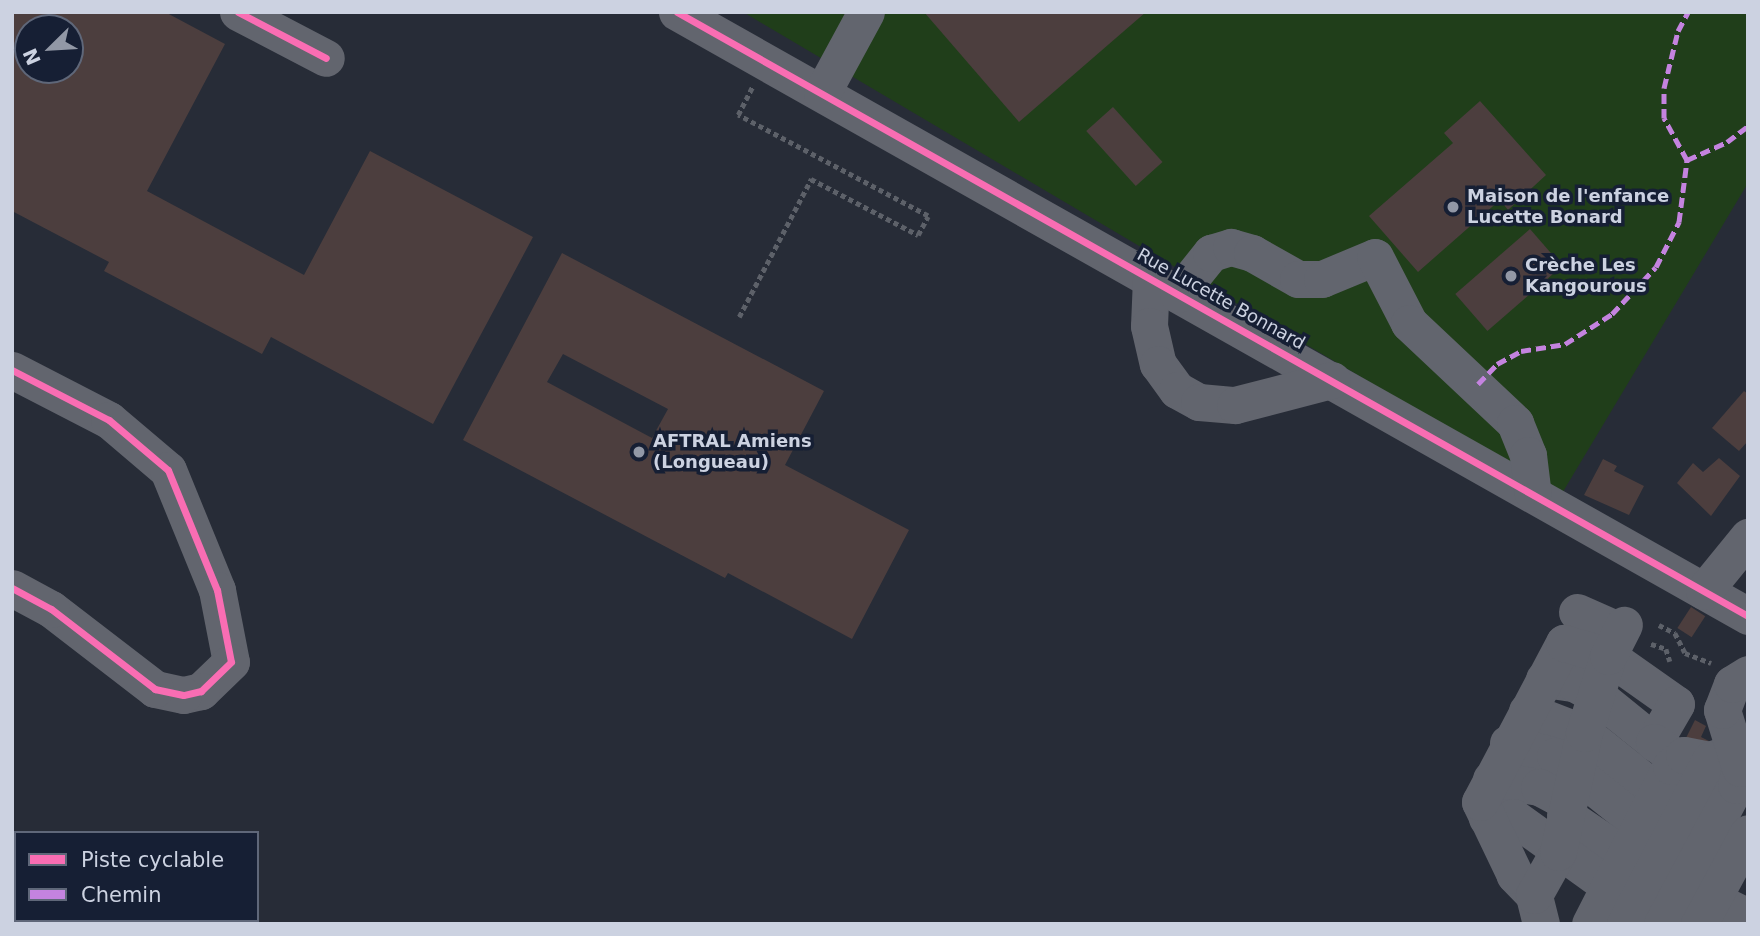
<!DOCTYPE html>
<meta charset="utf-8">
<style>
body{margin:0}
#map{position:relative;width:1760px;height:936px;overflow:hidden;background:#272c37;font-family:"DejaVu Sans",sans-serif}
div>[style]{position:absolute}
.green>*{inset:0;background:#203e1a}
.building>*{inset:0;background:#4c3e3e;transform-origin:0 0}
.path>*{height:4.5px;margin-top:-2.25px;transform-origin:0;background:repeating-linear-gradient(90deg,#5d6169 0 5px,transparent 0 8.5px)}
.minor>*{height:37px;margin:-18.5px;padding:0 18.5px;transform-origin:18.5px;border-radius:18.5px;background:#62656e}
.quiet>*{height:5px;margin-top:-2.5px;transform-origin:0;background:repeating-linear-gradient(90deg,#c483df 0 10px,transparent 0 15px)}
.cycleway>*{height:7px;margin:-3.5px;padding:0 3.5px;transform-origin:3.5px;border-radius:3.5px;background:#f96db3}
.dots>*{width:19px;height:19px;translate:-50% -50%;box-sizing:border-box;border:4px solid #161f34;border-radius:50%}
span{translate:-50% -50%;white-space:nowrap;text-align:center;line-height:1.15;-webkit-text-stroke:7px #161f34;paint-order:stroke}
.poi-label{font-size:18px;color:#ccd2e1;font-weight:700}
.left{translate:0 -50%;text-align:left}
.street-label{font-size:18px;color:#ccd2e1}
.frame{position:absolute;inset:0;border:14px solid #ccd2e1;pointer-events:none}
.legend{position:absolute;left:14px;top:831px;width:245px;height:91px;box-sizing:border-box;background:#161f34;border:2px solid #5f6779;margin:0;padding:9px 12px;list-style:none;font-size:21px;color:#ccd2e1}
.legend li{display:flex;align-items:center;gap:14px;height:35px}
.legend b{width:35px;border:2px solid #5f6779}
.north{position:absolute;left:14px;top:14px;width:70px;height:70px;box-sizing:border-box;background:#161f34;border:2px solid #5f6779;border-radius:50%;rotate:246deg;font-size:19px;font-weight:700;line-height:28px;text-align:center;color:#ccd2e1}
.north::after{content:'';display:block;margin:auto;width:24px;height:32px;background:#9298a6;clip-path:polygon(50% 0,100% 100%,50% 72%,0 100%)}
</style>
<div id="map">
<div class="green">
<div style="clip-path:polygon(743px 12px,1748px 12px,1748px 183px,1561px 495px)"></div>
</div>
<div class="building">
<div style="clip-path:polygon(evenodd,12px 12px,165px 12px,225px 44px,147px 191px,304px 275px,370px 151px,533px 237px,433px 424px,271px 337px,262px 354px,104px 271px,109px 262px,12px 211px,12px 12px,28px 28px,70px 28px,70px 70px,28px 70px,28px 28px)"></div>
<div style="clip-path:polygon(924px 12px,1146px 12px,1019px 122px)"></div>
<div style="clip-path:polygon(1480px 101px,1546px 175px,1508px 210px,1500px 200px,1418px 272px,1369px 216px,1453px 143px,1444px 133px)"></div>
<div style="left:1113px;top:107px;width:74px;height:36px;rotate:48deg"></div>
<div style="left:1530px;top:229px;width:49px;height:99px;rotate:49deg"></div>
<div style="clip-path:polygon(evenodd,562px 253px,824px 391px,785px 465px,909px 530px,852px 639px,728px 573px,725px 578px,463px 440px,562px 253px,563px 354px,668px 409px,652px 438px,547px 382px,563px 354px)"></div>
<div style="clip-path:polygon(1744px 391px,1748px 394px,1748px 441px,1739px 451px,1712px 428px)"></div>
<div style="clip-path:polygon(1719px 458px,1740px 476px,1711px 516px,1677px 483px,1693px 463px,1703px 472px)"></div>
<div style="clip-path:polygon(1603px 459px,1617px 466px,1614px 471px,1644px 486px,1629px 515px,1584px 495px)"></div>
<div style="left:1691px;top:607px;width:17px;height:25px;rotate:33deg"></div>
<div style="clip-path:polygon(1695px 720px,1706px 726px,1701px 737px,1713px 743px,1685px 740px)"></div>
</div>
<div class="path">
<div style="left:739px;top:317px;width:156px;rotate:-62.4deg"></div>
<div style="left:811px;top:179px;width:121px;rotate:27.6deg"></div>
<div style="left:918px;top:235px;width:21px;rotate:-62deg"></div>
<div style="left:928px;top:216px;width:215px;rotate:-152deg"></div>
<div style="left:738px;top:115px;width:31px;rotate:-63deg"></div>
<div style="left:1659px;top:625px;width:18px;rotate:27deg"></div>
<div style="left:1675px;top:633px;width:22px;rotate:63deg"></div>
<div style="left:1685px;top:653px;width:28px;rotate:21deg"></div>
<div style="left:1651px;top:644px;width:16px;rotate:18deg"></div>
<div style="left:1666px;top:649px;width:13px;rotate:72deg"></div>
</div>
<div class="minor">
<div style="left:238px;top:12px;width:99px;rotate:27.6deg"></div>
<div style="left:677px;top:12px;width:1230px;rotate:29.42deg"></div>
<div style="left:822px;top:93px;width:92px;rotate:-61.5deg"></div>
<div style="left:1151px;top:278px;width:48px;rotate:92.4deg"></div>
<div style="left:1149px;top:326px;width:39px;rotate:77deg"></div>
<div style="left:1158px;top:364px;width:32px;rotate:54deg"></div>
<div style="left:1177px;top:390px;width:25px;rotate:29deg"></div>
<div style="left:1199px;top:402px;width:36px;rotate:5deg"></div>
<div style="left:1235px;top:405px;width:100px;rotate:-14.5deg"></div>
<div style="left:1178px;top:294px;width:53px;rotate:-51.2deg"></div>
<div style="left:1211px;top:253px;width:21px;rotate:-17deg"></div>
<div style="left:1231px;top:247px;width:22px;rotate:16deg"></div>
<div style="left:1252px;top:253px;width:53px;rotate:29.5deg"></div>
<div style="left:1298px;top:279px;width:24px"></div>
<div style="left:1322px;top:279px;width:57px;rotate:-22.5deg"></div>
<div style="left:1375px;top:257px;width:74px;rotate:62.7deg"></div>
<div style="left:1409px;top:323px;width:146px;rotate:43.3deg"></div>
<div style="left:1515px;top:423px;width:35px;rotate:68deg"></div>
<div style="left:1528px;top:455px;width:38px;rotate:83deg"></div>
<div style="left:12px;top:370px;width:109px;rotate:27.3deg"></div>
<div style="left:109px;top:420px;width:77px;rotate:40.3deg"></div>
<div style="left:168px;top:470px;width:130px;rotate:67.8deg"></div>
<div style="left:217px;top:590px;width:73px;rotate:79deg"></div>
<div style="left:231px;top:662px;width:42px;rotate:136deg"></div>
<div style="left:201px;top:691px;width:18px;rotate:167deg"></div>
<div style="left:183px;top:695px;width:29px;rotate:-168deg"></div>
<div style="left:155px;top:689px;width:131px;rotate:-142.4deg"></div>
<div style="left:51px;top:609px;width:44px;rotate:-151.7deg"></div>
<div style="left:1704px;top:591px;width:70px;rotate:-50.8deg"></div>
<div style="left:1577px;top:612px;width:47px;rotate:23.8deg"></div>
<div style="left:1544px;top:679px;width:30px;rotate:8deg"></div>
<div style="left:1574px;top:683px;width:25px;rotate:29deg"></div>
<div style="left:1596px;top:695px;width:75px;rotate:39deg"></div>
<div style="left:1527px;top:711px;width:61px;rotate:21.1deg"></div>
<div style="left:1584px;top:733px;width:95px;rotate:38.6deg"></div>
<div style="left:1508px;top:743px;width:49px;rotate:15.5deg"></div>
<div style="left:1555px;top:756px;width:110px;rotate:38.7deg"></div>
<div style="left:1491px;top:779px;width:49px;rotate:9.5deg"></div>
<div style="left:1539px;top:787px;width:32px;rotate:28deg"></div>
<div style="left:1565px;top:815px;width:73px;rotate:34.3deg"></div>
<div style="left:1625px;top:856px;width:128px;rotate:26.4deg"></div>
<div style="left:1487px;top:818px;width:26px;rotate:-2deg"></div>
<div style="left:1513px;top:817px;width:118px;rotate:35.7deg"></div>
<div style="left:1534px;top:895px;width:28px;rotate:-134deg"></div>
<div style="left:1515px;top:875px;width:81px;rotate:-115.6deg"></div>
<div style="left:1480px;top:802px;width:180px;rotate:-62.2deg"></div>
<div style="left:1564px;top:643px;width:46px;rotate:16.5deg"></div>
<div style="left:1608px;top:656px;width:83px;rotate:35.2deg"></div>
<div style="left:1676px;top:704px;width:44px;rotate:120.1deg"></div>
<div style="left:1654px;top:742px;width:29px;rotate:35deg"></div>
<div style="left:1541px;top:924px;width:30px;rotate:-104deg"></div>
<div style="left:1534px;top:895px;width:49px;rotate:-60.8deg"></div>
<div style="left:1558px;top:852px;width:122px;rotate:-77.7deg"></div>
<div style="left:1584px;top:733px;width:81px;rotate:-72.7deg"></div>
<div style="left:1608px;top:656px;width:35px;rotate:-63deg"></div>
<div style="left:1590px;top:924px;width:178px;rotate:-62.9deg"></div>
<div style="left:1671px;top:766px;width:17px;rotate:-40deg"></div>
<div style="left:1684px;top:755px;width:26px;rotate:11deg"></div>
<div style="left:1710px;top:760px;width:27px;rotate:-20deg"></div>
<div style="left:1625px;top:924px;width:185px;rotate:-62.6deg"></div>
<div style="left:1662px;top:924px;width:157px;rotate:-62deg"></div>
<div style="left:1736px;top:785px;width:17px;rotate:-77deg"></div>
<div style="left:1740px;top:768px;width:61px;rotate:-107.2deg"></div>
<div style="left:1722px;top:710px;width:28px;rotate:-69deg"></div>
<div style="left:1732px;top:684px;width:19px;rotate:-32deg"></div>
<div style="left:1699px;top:924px;width:103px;rotate:-61.7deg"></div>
</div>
<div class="quiet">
<div style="left:1687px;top:160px;width:48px;rotate:-118.7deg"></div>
<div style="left:1664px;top:118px;width:30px;rotate:-90deg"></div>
<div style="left:1664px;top:88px;width:59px;rotate:-76.2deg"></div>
<div style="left:1678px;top:31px;width:21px;rotate:-62deg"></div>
<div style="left:1478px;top:384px;width:28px;rotate:-46deg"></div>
<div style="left:1497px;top:364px;width:27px;rotate:-28deg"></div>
<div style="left:1521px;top:351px;width:45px;rotate:-9deg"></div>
<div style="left:1565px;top:344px;width:56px;rotate:-32.6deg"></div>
<div style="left:1612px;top:314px;width:64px;rotate:-46.9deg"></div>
<div style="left:1656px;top:267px;width:51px;rotate:-62.9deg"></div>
<div style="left:1679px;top:222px;width:63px;rotate:-82.6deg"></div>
<div style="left:1687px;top:160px;width:44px;rotate:-24.2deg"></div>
<div style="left:1727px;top:142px;width:26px;rotate:-37deg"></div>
</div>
<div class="cycleway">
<div style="left:238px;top:12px;width:99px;rotate:27.6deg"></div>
<div style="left:677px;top:12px;width:1230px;rotate:29.42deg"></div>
<div style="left:12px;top:370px;width:109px;rotate:27.3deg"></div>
<div style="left:109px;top:420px;width:77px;rotate:40.3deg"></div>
<div style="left:168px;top:470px;width:130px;rotate:67.8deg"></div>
<div style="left:217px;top:590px;width:73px;rotate:79deg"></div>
<div style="left:231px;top:662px;width:42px;rotate:136deg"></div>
<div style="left:201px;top:691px;width:18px;rotate:167deg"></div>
<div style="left:183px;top:695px;width:29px;rotate:-168deg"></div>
<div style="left:155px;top:689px;width:131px;rotate:-142.4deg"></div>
<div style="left:51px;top:609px;width:44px;rotate:-151.7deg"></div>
</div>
<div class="dots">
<div style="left:1453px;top:207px;background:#9298a6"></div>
<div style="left:1511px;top:276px;background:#9298a6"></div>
<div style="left:639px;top:452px;background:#9298a6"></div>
</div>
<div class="poi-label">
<span class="left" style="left:1467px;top:207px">Maison de l'enfance<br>Lucette Bonard</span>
<span class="left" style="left:1525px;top:276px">Crèche Les<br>Kangourous</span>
<span class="left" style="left:653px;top:452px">AFTRAL Amiens<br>(Longueau)</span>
</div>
<div class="street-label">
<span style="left:1221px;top:299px;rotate:29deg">Rue Lucette Bonnard</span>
</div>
<div class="frame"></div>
<ul class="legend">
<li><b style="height:9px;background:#f96db3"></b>Piste cyclable</li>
<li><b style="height:9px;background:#c483df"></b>Chemin</li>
</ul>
<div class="north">N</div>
</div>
